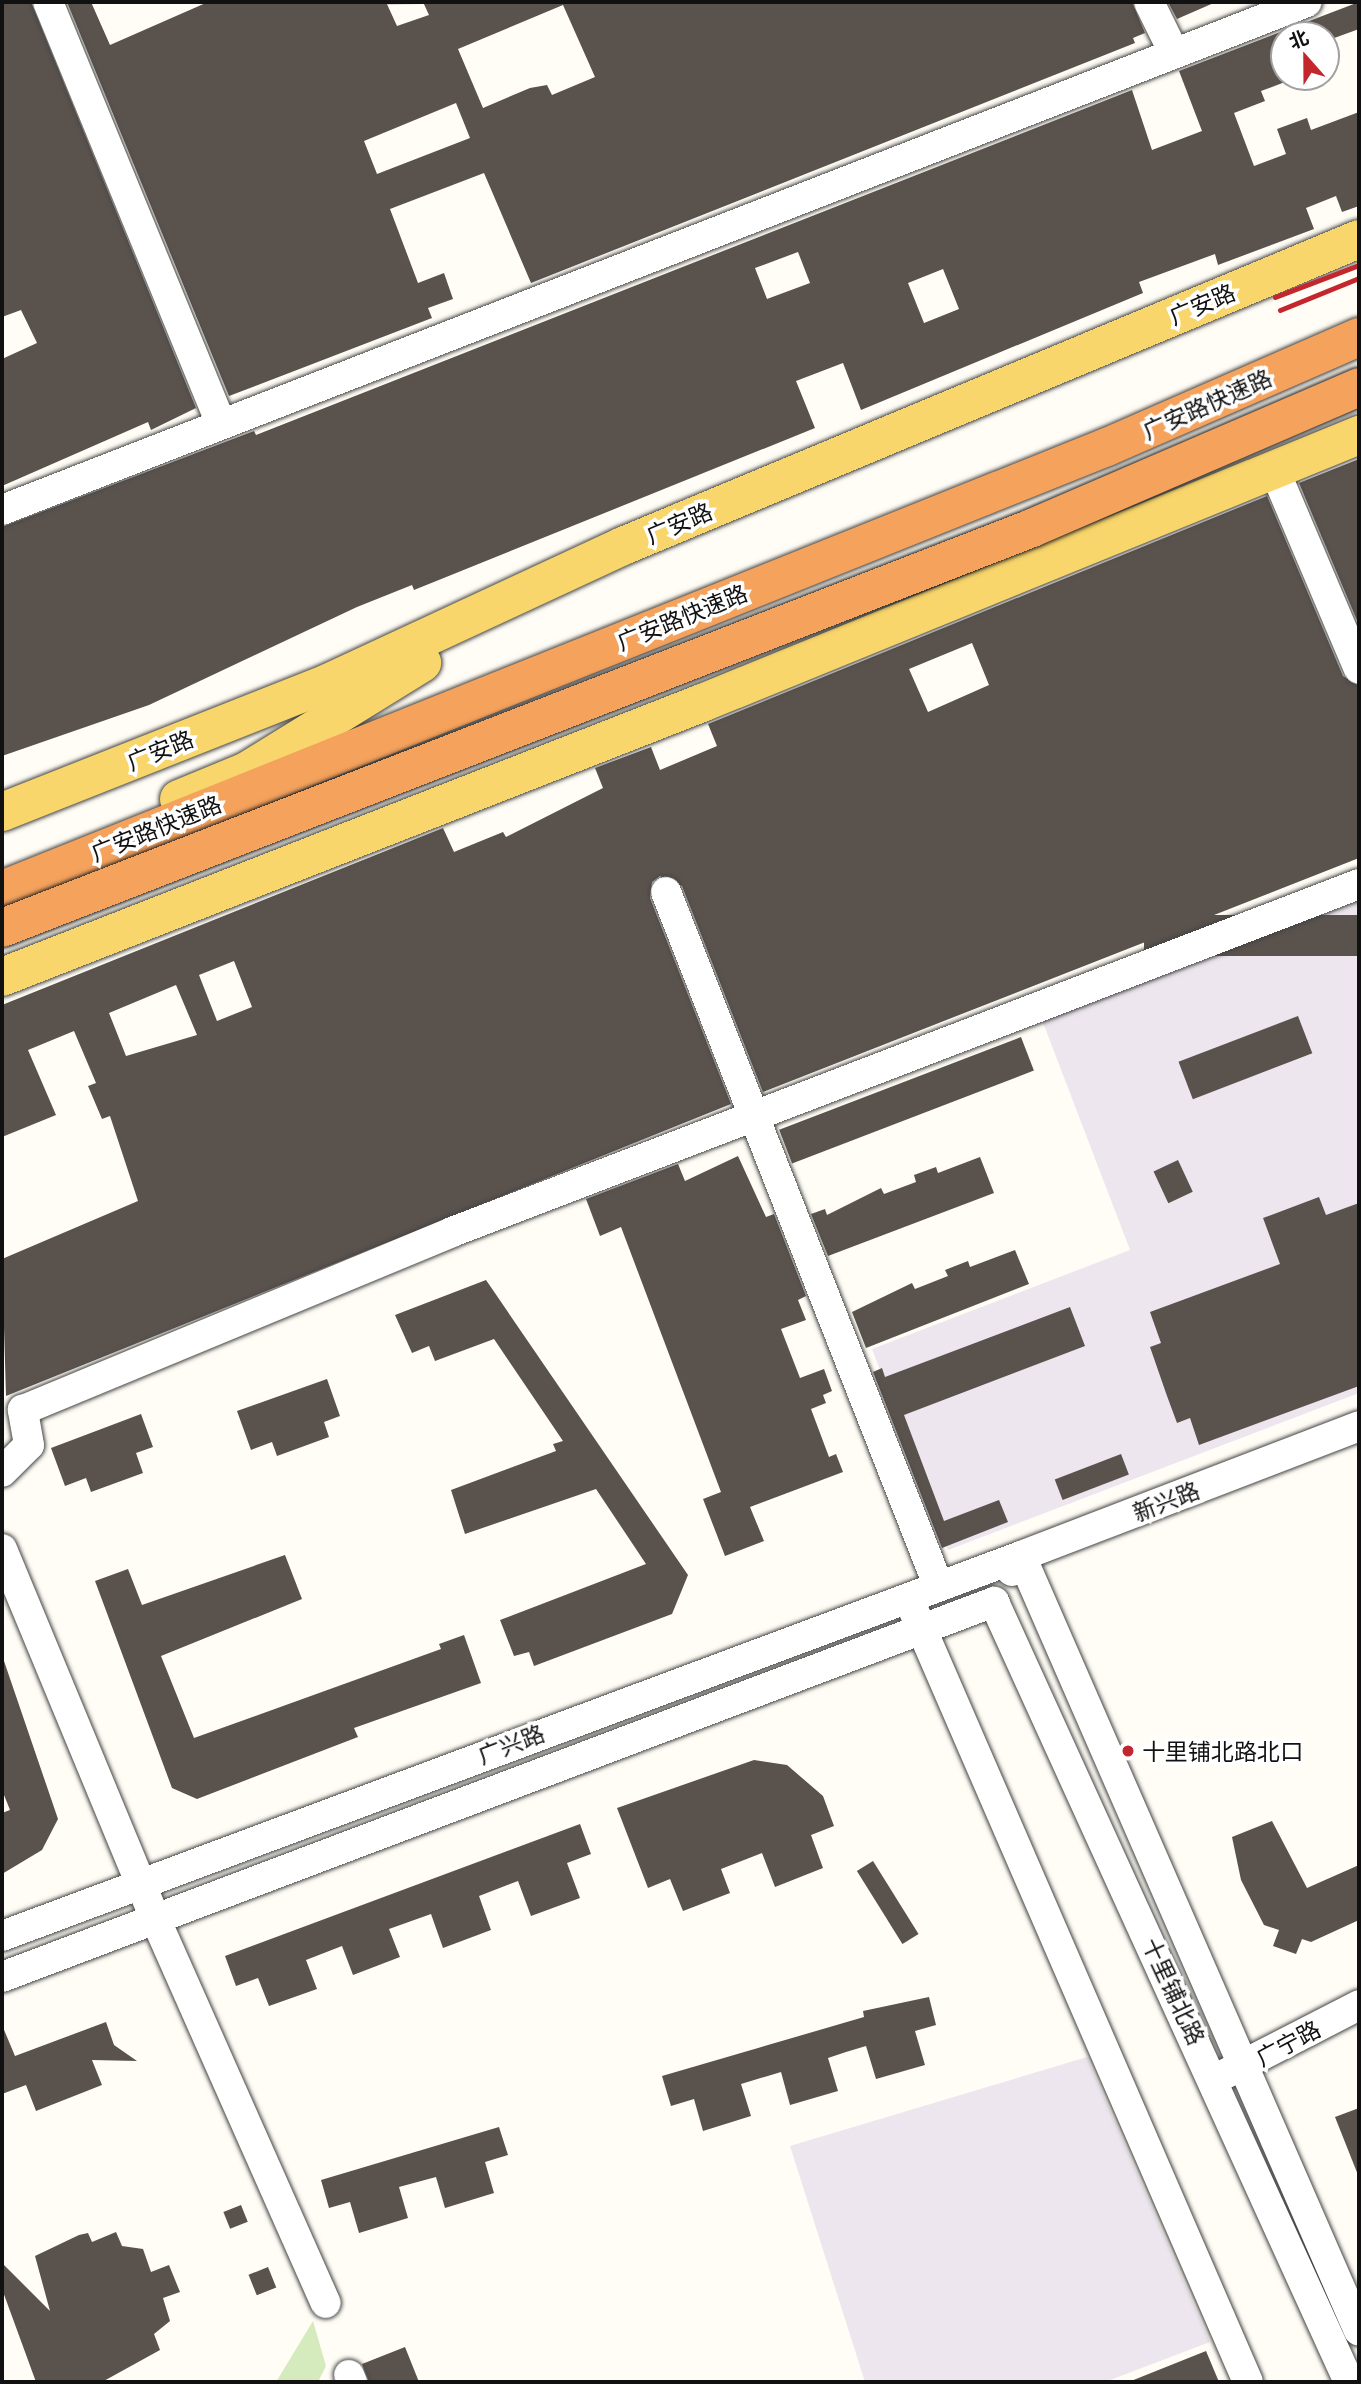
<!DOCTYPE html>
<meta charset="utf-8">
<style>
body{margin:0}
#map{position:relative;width:1361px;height:2384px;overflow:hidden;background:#fffdf5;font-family:"Playfair Display","Noto Sans SC",serif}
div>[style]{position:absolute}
.industrial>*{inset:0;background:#eee6ef}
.green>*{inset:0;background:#d5ebbd}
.building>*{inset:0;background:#5a524d;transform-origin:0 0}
.roads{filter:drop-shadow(0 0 2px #444) drop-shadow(0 0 2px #444)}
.minor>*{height:30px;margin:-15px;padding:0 15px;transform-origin:15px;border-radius:15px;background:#fff}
.major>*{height:38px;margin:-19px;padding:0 19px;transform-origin:19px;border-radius:19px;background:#f9d66b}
.highway>*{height:38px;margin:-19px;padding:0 19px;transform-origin:19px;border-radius:19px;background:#f5a25d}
.rail>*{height:5px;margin:-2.5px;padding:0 2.5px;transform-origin:2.5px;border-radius:2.5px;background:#c4262e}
.bridges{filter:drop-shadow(0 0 2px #222) drop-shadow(0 0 2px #222)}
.highway-bridge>*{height:38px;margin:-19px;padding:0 19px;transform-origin:19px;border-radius:19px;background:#f5a25d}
.dots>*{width:19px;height:19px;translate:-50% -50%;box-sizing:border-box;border:4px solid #fff;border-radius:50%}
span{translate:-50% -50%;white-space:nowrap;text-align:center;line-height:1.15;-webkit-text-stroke:7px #fff;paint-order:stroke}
.street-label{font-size:23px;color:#111}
.poi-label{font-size:23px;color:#111}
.left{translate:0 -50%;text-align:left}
.frame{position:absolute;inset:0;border:4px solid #111;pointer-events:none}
.north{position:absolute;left:1270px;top:21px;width:70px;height:70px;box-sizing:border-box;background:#fff;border:2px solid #a0a0a0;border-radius:50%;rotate:339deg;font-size:19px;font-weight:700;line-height:28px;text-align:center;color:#111}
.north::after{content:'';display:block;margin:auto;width:24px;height:32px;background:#c4262e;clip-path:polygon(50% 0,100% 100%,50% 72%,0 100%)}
</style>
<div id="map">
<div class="industrial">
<div style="clip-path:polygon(1359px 899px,1359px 1393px,948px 1550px,872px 1349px,1130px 1250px,1042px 1020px)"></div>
<div style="clip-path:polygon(1087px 2057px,1210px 2342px,1105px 2382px,865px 2382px,790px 2146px)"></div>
</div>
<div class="green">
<div style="clip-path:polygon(313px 2321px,326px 2366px,318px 2382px,276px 2382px)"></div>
</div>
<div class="building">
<div style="clip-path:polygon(2px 2px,31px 2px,196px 408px,151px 430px,148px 422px,2px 486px,2px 359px,37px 343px,21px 310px,2px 317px)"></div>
<div style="clip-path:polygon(evenodd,67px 2px,91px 2px,110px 45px,208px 2px,386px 2px,397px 26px,429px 15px,423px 2px,1132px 2px,1145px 33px,1133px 38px,1135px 43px,531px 283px,484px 173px,390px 209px,418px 283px,444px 273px,453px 299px,428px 308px,432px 318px,229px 396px,67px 2px,563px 5px,595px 77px,552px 95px,547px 85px,530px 88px,483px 108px,458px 49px,563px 5px,67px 2px,456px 103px,470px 138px,377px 174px,364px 141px,456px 103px)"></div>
<div style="clip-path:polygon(1168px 2px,1216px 2px,1177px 19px)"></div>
<div style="clip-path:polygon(evenodd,1359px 2px,1359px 29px,1326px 41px,1326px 35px,1284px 35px,1284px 55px,1276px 58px,1285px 82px,1261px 91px,1265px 101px,1234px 113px,1254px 166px,1286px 154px,1277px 129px,1307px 118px,1311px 130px,1359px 112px,1359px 206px,1342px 212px,1336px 196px,1306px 208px,1314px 229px,1218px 265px,1215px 254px,1139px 282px,1143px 293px,861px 410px,843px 363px,796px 381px,815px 428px,414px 590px,412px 585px,357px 607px,149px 705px,2px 756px,2px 527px,254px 431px,256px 435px,1132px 90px,1152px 150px,1202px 131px,1179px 71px,1359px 2px,798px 252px,810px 283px,767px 299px,755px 268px,798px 252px,1359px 2px,943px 269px,959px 309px,924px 323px,908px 283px,943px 269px)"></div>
<div style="clip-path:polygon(1359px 459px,1359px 625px,1299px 483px)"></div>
<div style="clip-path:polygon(evenodd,1267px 496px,1343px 676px,1359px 686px,1359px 858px,763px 1092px,682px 886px,660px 876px,652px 882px,650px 898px,731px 1104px,6px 1396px,2px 1259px,138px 1201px,110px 1116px,102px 1119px,88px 1086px,96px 1083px,74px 1031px,28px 1050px,56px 1115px,2px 1137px,2px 1005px,443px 828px,454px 852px,503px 832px,506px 837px,603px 788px,595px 768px,651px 747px,660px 770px,717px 746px,708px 724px,1267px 496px,972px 643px,989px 685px,928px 712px,909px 669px,972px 643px,1267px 496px,234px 961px,252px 1007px,217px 1021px,199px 975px,234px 961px,1267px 496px,176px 985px,197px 1035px,126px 1056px,109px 1013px,176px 985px)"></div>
<div style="left:1359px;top:915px;width:41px;height:215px;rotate:90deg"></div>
<div style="left:1298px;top:1016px;width:40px;height:128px;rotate:69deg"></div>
<div style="left:1021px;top:1037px;width:36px;height:259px;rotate:69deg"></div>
<div style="clip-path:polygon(738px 1156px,766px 1217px,774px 1214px,806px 1296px,798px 1300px,806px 1320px,781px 1329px,800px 1378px,824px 1369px,832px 1391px,823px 1395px,826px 1403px,811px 1409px,829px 1457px,836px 1454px,843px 1472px,750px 1507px,764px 1541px,725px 1556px,703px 1499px,721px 1492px,621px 1227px,600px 1236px,586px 1199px,678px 1164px,685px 1181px)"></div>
<div style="clip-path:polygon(980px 1157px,994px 1193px,828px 1256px,811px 1214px,825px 1209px,827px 1215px,881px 1188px,884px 1194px,916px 1182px,914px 1175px,936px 1167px,938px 1173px)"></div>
<div style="left:1178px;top:1160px;width:35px;height:27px;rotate:65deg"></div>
<div style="clip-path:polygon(1319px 1197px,1326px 1215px,1359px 1203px,1359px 1386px,1199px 1445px,1190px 1418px,1177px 1423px,1167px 1396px,1150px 1347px,1161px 1343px,1150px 1312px,1280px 1264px,1263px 1218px)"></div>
<div style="clip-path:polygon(1015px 1250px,1029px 1284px,866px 1348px,852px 1312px,912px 1283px,915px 1289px,948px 1276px,945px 1270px,968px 1261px,970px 1267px)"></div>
<div style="clip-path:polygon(486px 1280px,688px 1575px,672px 1614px,534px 1666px,529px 1652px,514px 1656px,500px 1620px,646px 1564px,596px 1489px,465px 1534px,451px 1490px,556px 1451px,553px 1444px,563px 1441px,494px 1339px,435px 1361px,429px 1346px,412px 1353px,395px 1315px)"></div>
<div style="clip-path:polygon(1070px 1307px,1085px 1346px,904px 1415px,944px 1521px,999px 1500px,1008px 1522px,942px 1548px,873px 1372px,882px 1368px,885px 1377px)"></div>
<div style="clip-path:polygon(327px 1379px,340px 1416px,324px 1422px,329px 1437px,277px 1456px,272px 1442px,251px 1450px,237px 1411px)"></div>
<div style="clip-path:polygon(141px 1414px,153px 1447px,136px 1453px,143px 1473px,91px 1492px,86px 1478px,65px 1486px,51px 1448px)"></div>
<div style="left:1121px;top:1454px;width:22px;height:71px;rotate:69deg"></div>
<div style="clip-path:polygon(285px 1555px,302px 1599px,161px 1656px,194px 1738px,441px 1649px,439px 1644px,464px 1635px,481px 1683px,354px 1728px,358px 1737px,197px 1799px,172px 1788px,95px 1581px,128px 1569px,142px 1605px)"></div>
<div style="clip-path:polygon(4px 1661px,58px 1819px,42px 1850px,2px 1874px,2px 1813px,10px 1810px,2px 1790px)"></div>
<div style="clip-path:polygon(754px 1760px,787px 1765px,823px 1796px,834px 1826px,811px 1835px,823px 1868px,775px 1887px,762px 1853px,721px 1869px,730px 1893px,683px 1911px,670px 1879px,648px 1888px,617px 1808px)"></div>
<div style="clip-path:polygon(1272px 1821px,1307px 1888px,1359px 1865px,1359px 1920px,1311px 1942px,1302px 1939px,1296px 1954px,1273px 1946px,1279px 1930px,1264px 1925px,1241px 1880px,1232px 1837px)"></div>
<div style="clip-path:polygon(580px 1824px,591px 1854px,567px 1863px,580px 1898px,531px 1916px,518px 1881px,479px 1896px,491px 1930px,443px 1948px,431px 1914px,389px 1929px,400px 1957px,353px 1975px,342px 1946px,306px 1960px,317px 1989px,269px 2006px,258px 1978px,236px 1986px,225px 1956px)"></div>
<div style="left:873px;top:1861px;width:86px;height:19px;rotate:58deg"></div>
<div style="clip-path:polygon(929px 1997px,936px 2025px,915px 2031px,925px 2065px,876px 2079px,866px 2046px,846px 2052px,828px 2058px,838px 2091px,790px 2105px,781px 2072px,741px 2084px,751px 2116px,703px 2131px,694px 2099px,671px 2106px,662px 2076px,864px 2017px,863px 2011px)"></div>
<div style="clip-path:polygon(106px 2022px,114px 2045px,137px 2061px,92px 2060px,102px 2085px,36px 2111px,26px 2085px,2px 2094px,2px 2025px,15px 2056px)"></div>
<div style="clip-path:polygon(1359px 2108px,1359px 2175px,1358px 2175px,1335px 2117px)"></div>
<div style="clip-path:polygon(499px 2127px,508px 2155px,485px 2162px,494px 2193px,445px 2208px,436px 2177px,399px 2187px,408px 2218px,359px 2233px,350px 2202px,329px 2208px,321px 2180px)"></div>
<div style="left:241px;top:2205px;width:18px;height:19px;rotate:68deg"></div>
<div style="clip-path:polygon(116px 2232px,122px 2246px,143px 2249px,151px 2272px,169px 2265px,180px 2292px,163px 2298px,170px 2321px,154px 2334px,160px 2350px,102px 2382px,36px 2382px,2px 2289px,2px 2263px,50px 2311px,35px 2256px,79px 2235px,88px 2233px,92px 2242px)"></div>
<div style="left:268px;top:2267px;width:22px;height:21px;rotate:68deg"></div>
<div style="clip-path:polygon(405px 2347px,419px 2382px,369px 2382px,362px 2364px)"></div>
<div style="clip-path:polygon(1206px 2351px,1219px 2382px,1131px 2382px,1131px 2381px)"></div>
</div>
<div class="roads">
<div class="minor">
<div style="left:48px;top:2px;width:455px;rotate:67.7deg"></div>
<div style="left:1149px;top:2px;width:57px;rotate:63.9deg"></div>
<div style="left:1274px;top:469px;width:217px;rotate:67deg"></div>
<div style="left:2px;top:510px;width:1400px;rotate:-21.27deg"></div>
<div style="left:666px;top:892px;width:744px;rotate:68.57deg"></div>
<div style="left:2px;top:1472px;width:38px;rotate:-45deg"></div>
<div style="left:29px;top:1445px;width:36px;rotate:-100deg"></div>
<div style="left:23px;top:1410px;width:464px;rotate:-22.5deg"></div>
<div style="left:452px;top:1232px;width:971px;rotate:-20.99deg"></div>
<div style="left:2px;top:1549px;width:399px;rotate:67.5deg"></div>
<div style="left:155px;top:1918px;width:421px;rotate:66.1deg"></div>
<div style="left:1012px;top:1571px;width:17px;rotate:-59deg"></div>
<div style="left:1021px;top:1556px;width:362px;rotate:-21deg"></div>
<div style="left:994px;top:1602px;width:857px;rotate:65.53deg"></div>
<div style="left:913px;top:1609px;width:842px;rotate:66.57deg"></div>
<div style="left:2px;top:1936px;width:1088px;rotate:-20.45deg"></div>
<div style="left:1021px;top:1556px;width:845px;rotate:66.44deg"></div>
<div style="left:2px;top:1977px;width:1061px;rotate:-20.71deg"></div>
<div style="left:1225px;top:2074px;width:151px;rotate:-27.2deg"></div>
<div style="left:349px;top:2375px;width:8px;rotate:67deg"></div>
</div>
<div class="major">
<div style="left:179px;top:799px;width:74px;rotate:-22.4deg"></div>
<div style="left:247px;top:771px;width:206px;rotate:-31.7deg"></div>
<div style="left:2px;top:812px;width:353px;rotate:-21.6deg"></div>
<div style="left:330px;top:682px;width:323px;rotate:-24.9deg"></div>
<div style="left:623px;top:546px;width:797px;rotate:-22.64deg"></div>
<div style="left:2px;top:977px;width:752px;rotate:-21.38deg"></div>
<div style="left:702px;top:703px;width:710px;rotate:-22.19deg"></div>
</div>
<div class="highway">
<div style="left:2px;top:890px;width:1190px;rotate:-21.85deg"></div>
<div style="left:1107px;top:447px;width:275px;rotate:-23.6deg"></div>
</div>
</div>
<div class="rail">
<div style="left:1275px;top:297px;width:90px;rotate:-20.9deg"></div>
<div style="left:1280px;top:310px;width:85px;rotate:-22.1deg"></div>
</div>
<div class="bridges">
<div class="highway-bridge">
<div style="left:2px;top:928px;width:1105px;rotate:-21.22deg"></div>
<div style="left:1032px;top:528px;width:356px;rotate:-23.3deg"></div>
</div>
</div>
<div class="dots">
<div style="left:1128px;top:1751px;background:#c4262e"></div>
</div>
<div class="street-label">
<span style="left:1202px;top:304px;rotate:-23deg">广安路</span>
<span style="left:1207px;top:404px;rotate:-24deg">广安路快速路</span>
<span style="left:679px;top:523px;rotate:-23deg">广安路</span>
<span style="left:682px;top:617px;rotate:-22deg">广安路快速路</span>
<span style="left:160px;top:750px;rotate:-22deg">广安路</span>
<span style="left:156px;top:828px;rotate:-22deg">广安路快速路</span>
<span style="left:1166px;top:1501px;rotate:-21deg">新兴路</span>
<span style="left:511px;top:1744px;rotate:-21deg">广兴路</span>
<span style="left:1174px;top:1991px;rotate:65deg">十里铺北路</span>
<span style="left:1288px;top:2043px;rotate:-28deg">广宁路</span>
</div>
<div class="poi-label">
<span class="left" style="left:1142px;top:1751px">十里铺北路北口</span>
</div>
<div class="frame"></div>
<div class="north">北</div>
</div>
